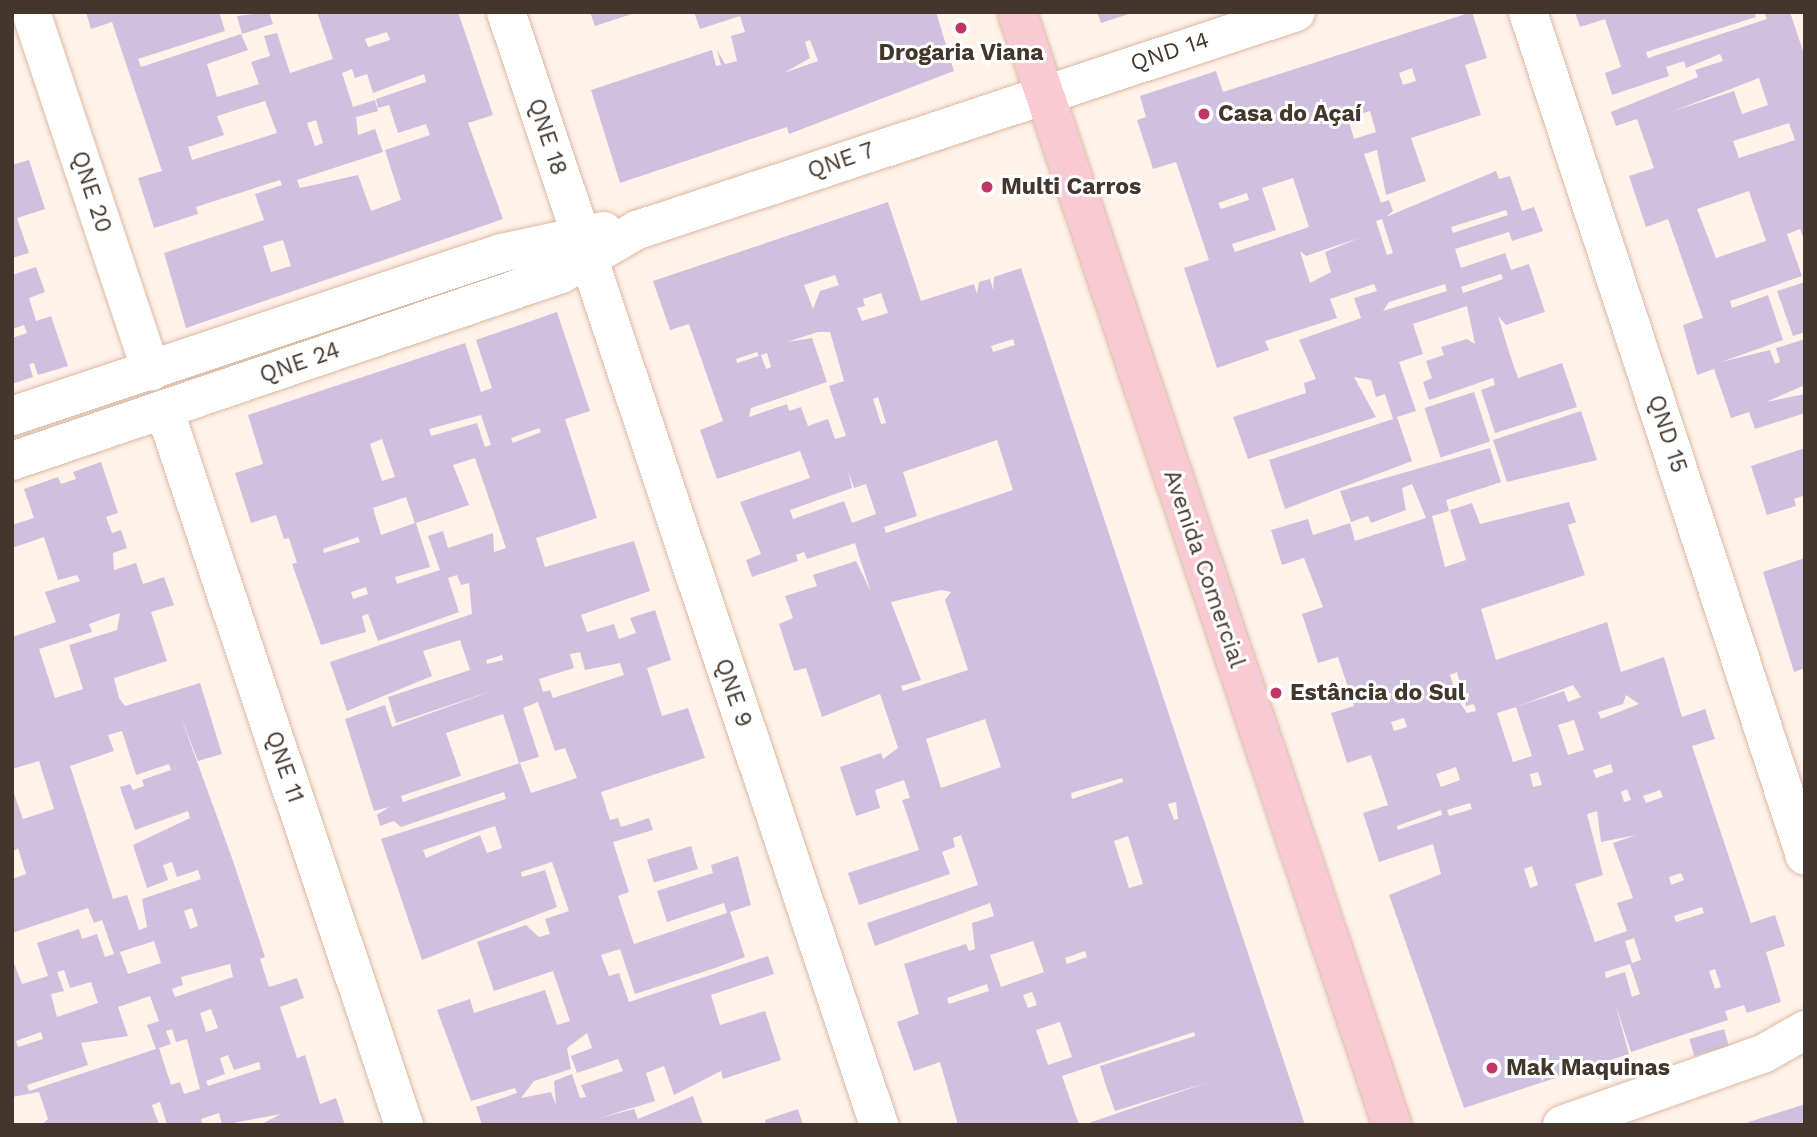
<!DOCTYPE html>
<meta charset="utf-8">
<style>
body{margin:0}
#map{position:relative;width:1817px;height:1137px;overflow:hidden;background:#fff2e9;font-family:"Work Sans",sans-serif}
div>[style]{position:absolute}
.building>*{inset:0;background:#cfc0df;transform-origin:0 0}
.roads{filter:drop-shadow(0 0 2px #d9baa4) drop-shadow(0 0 2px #d9baa4)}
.minor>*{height:38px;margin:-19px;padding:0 19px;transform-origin:19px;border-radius:19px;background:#fff}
.major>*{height:38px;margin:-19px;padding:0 19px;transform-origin:19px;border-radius:19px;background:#f8cbd4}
.dots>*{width:19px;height:19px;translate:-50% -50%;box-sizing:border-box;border:4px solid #fff;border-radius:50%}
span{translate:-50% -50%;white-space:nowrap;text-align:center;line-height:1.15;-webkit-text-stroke:6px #fff;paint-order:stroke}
.street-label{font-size:23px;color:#42362d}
.poi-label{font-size:23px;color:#42362d;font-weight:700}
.left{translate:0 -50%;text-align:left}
.frame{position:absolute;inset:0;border:14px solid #42362d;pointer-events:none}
</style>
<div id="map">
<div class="building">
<div style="clip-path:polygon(evenodd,86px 12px,219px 12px,225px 31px,138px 59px,141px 67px,241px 34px,248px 50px,207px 64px,217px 97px,259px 84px,251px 62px,270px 56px,264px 36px,277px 33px,290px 73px,333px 59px,317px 12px,458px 12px,493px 115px,468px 123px,503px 219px,186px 328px,164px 253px,264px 220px,255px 194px,282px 185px,280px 180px,196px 207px,198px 214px,154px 228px,138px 178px,162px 171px,112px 22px,91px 29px,86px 12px,387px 32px,390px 40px,368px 47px,365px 39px,387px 32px,86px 12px,352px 69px,355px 78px,367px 74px,373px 93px,424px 74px,426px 82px,376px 99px,378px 108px,389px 105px,398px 133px,426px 124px,430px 135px,385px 150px,401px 200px,371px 211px,358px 175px,300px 188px,297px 180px,383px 152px,375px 129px,358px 135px,356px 117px,378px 111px,375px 100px,353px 107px,342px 73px,352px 69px,86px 12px,265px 101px,277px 133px,192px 160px,188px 147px,224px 135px,217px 116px,265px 101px,86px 12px,316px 120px,323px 143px,315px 146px,307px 123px,316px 120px,86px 12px,283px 240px,291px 266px,271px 272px,263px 246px,283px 240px)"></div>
<div style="clip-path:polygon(269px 12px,273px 24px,242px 34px,237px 16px)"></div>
<div style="clip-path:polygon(590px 12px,635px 12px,635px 13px,595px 26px)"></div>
<div style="clip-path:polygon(evenodd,694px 12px,936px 12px,954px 71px,789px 134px,787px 127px,620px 183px,591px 90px,712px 50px,716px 66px,721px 65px,717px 50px,725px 64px,737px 61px,731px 36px,745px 32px,740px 16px,700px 29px,694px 12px,810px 40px,818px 61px,784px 73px,810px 58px,805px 42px,810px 40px)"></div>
<div style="clip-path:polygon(1097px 12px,1132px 12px,1132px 13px,1101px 23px)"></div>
<div style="clip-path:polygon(evenodd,1472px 12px,1487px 58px,1465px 65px,1481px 115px,1411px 138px,1426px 181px,1386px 195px,1377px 150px,1364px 154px,1381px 203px,1389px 200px,1393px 211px,1386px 217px,1496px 171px,1499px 179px,1510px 176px,1522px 211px,1534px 207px,1543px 231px,1512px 241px,1509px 232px,1455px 249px,1461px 268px,1505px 253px,1511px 270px,1529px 264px,1545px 312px,1506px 325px,1498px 316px,1510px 355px,1518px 378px,1562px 363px,1577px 407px,1495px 433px,1481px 390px,1495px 385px,1493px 378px,1429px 400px,1423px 382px,1432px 378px,1426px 361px,1444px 355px,1441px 347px,1467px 339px,1475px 344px,1467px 306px,1413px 324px,1423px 354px,1399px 362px,1416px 411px,1397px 417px,1412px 461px,1285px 509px,1269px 460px,1393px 419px,1385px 394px,1376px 397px,1371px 380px,1354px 377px,1376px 417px,1248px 459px,1233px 417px,1306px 393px,1304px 383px,1316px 379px,1299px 340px,1361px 318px,1354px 298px,1377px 291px,1374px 284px,1330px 299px,1337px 318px,1265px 341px,1269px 350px,1217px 368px,1184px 268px,1209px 260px,1176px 162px,1153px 169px,1137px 120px,1146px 117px,1140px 96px,1216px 71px,1223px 92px,1472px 12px,1412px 68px,1416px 81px,1403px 85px,1399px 73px,1412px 68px,1472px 12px,1370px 111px,1376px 132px,1354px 139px,1348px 118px,1370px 111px,1472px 12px,1293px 178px,1309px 227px,1235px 252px,1232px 244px,1276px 230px,1262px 188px,1293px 178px,1472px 12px,1247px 193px,1249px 200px,1221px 209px,1218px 203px,1247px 193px,1472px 12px,1506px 210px,1508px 215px,1453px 233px,1451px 227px,1506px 210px,1472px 12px,1382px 219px,1393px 253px,1387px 255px,1376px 221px,1382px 219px,1472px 12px,1359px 238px,1325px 252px,1331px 272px,1310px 283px,1300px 251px,1306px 256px,1359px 238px,1472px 12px,1501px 274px,1503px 279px,1463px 293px,1461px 287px,1501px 274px,1472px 12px,1445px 284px,1447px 291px,1383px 311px,1389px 302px,1445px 284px)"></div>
<div style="clip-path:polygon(evenodd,1575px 12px,1754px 12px,1756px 17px,1646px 52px,1648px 58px,1767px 19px,1764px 12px,1790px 12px,1805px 57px,1805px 242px,1800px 229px,1787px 234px,1802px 276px,1730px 301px,1732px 308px,1768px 295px,1783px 340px,1721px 362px,1770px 350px,1775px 364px,1780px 362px,1776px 348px,1805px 339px,1805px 385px,1766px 402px,1805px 394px,1805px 413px,1755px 429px,1749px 412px,1731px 418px,1714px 369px,1697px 375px,1683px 325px,1703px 318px,1668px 219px,1646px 227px,1629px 176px,1654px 168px,1637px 119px,1616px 126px,1611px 112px,1698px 77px,1695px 70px,1723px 61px,1720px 54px,1686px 68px,1684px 61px,1666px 67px,1669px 76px,1612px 95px,1605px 73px,1621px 67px,1605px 19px,1580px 27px,1575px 12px,1759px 78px,1768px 105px,1742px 114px,1734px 91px,1671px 112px,1759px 78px,1575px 12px,1789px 123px,1795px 140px,1739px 158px,1733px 141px,1789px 123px,1575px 12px,1749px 191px,1766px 241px,1716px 258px,1697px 209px,1749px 191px)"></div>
<div style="clip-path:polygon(29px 160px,45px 209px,17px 218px,29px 253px,12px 258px,12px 165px)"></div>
<div style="clip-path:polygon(evenodd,888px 202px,921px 301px,974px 284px,977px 294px,979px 282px,990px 279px,993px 290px,994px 277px,1021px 268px,1305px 1125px,1083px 1125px,1209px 1082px,1115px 1111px,1105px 1083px,1100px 1066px,1195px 1036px,1194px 1032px,1062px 1076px,1079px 1125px,958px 1125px,940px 1062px,914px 1071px,897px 1022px,919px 1014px,904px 964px,966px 944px,969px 951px,975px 949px,972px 923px,994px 916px,990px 903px,875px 946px,867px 923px,978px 885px,961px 835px,953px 838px,955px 847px,942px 852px,950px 874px,859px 905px,848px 873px,919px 850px,902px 800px,910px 798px,904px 780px,875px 790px,880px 808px,856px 816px,840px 767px,881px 753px,883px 759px,898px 748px,880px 694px,822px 717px,806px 668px,794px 671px,779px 624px,793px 618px,785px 596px,817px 586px,813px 575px,856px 561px,871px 592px,858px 553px,855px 543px,807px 559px,804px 552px,796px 555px,798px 561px,752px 577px,746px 560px,761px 554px,740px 502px,810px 478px,800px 451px,717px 479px,700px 430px,723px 421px,689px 324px,670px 330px,653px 281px,888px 202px,835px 275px,839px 285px,820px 291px,813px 309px,804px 285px,835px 275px,888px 202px,881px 293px,888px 313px,862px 321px,857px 308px,865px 306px,863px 299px,881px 293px,888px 202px,818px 332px,830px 332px,844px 381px,829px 386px,846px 436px,835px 439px,828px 419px,808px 426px,801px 407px,789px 411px,787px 404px,749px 417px,751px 408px,827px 382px,812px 338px,787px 342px,818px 332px,888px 202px,1013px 339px,1015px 345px,993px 352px,991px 346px,1013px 339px,888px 202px,757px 352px,759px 356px,737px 363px,736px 359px,757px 352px,888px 202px,767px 353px,771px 367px,766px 369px,761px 355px,767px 353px,888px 202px,878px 397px,886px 423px,881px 424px,873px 399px,878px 397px,888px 202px,997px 440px,1013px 490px,886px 533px,884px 527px,917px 516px,903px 472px,997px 440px,888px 202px,848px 470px,854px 488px,866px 484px,876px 514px,852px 523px,844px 501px,793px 519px,790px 510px,852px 488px,848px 470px,888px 202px,941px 590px,951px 592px,945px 600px,968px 670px,903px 691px,901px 686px,921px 680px,891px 602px,941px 590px,888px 202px,985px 719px,1001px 767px,941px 788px,926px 739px,985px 719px,888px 202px,1122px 778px,1123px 782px,1072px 799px,1071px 793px,1122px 778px,888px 202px,1176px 802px,1178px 819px,1174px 820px,1168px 804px,1176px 802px,888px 202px,1128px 836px,1143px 884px,1129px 888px,1114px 841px,1128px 836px,888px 202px,1033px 941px,1044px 972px,1001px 987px,990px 955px,1033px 941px,888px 202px,1085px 951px,1087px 957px,1067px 964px,1065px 958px,1085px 951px,888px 202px,987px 984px,989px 991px,949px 1004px,947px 998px,987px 984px,888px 202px,1032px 992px,1037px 1005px,1028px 1008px,1023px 995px,1032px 992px,888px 202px,1060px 1022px,1072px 1057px,1048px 1065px,1036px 1030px,1060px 1022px)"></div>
<div style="clip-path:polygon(36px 267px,45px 292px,29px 298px,36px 321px,51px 316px,68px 366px,38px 375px,34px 363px,29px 364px,33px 377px,12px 384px,12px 338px,27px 333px,24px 325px,12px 329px,12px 275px)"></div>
<div style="clip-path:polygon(1805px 282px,1805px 332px,1793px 336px,1777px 291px)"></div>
<div style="clip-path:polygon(evenodd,557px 312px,590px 411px,565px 419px,597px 518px,536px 538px,545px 567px,634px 541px,650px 591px,581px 615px,587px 632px,614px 624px,619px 639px,636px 633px,630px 618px,655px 610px,671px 660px,647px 668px,662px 716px,688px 708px,705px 758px,601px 792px,610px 820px,618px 818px,621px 827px,649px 818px,653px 830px,613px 842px,629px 892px,618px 896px,634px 944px,727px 913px,724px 903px,667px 922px,657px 891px,713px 873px,711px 865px,738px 856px,751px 905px,730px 912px,745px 957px,715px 968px,635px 994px,620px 949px,601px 955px,609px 976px,619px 973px,629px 1002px,768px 956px,774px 974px,711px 995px,720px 1025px,765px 1011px,781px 1060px,723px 1079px,721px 1071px,674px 1095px,664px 1066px,646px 1073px,655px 1101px,596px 1119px,634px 1109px,638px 1119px,693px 1096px,703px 1125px,482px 1125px,476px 1107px,517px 1093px,515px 1088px,471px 1101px,437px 1010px,470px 999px,474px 1013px,545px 990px,557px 1025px,570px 1021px,553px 971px,494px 991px,477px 942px,526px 925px,539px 937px,550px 934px,545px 919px,569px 911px,552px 862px,521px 872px,522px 877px,545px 870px,557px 907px,422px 960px,381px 839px,506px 799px,504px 792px,401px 827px,394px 821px,380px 826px,377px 815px,389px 807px,374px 811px,345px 719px,385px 705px,392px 727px,495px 690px,396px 723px,388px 697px,470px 670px,460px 640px,423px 651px,432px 676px,347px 711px,330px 662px,472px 614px,469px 583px,461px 585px,457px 575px,448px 578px,459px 612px,378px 641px,368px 614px,362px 616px,366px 632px,321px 645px,292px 564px,297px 563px,289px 538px,284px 539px,276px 515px,251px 523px,235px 473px,263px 464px,248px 415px,465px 343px,481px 392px,492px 388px,476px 340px,557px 312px,481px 415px,491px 445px,485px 447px,477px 423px,431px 436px,429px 429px,481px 415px,557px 312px,539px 428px,541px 432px,513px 443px,511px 438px,539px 428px,557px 312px,382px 439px,395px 477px,382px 481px,370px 444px,382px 439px,557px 312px,475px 458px,506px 548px,494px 552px,493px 533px,448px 548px,443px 531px,428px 536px,440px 570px,397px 584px,395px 577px,430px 567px,416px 523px,469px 505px,453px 465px,475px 458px,557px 312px,406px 497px,415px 523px,381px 535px,373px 508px,406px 497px,557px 312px,358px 537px,360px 542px,324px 553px,323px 549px,358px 537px,557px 312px,366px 587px,368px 594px,353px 599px,351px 592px,366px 587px,557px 312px,580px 652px,585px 670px,620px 663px,624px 675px,553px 698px,550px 690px,543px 692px,539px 679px,574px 668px,570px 654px,580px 652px,557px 312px,502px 655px,503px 660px,487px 664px,486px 660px,502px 655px,557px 312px,538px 702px,555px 751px,565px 748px,577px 778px,531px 793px,520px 763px,403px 802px,401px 796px,461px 776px,446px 733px,503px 714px,519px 763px,539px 757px,523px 708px,538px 702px,557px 312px,495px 826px,502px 848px,487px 853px,480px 835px,426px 858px,423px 850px,495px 826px,557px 312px,587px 1033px,592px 1048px,571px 1056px,577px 1073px,618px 1059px,623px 1071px,581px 1085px,586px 1097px,580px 1098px,572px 1074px,554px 1081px,556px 1105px,551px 1092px,521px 1098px,534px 1081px,571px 1069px,567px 1048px,587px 1033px)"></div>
<div style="left:1474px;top:392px;width:52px;height:52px;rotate:72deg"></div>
<div style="clip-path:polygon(1581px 411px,1597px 460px,1507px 482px,1493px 440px)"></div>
<div style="clip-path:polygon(evenodd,1490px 448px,1501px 482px,1446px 500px,1449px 511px,1432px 516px,1445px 567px,1466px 560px,1450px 510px,1472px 503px,1480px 524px,1569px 502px,1576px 522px,1568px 525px,1585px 575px,1481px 609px,1496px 660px,1607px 622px,1621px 672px,1664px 657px,1682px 717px,1705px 709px,1715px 739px,1692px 746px,1751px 923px,1775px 915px,1785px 946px,1766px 952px,1781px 1002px,1747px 1013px,1744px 1005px,1725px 1011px,1728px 1020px,1631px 1052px,1615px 1003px,1629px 1054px,1464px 1108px,1389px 895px,1441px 874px,1433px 844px,1379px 862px,1363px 813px,1388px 805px,1371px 755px,1347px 763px,1331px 713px,1354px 706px,1338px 657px,1318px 663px,1302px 614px,1323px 607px,1304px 558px,1282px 565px,1271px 530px,1308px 519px,1313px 535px,1350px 523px,1355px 541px,1426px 518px,1412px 484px,1402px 488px,1406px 510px,1371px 523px,1368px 516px,1351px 522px,1340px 491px,1490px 448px,1457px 672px,1466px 706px,1474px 704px,1476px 711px,1467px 713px,1458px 700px,1450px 675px,1457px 672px,1490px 448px,1573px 685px,1581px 697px,1568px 702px,1564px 691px,1516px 707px,1573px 685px,1490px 448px,1626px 695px,1639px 704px,1601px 719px,1598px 712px,1623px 704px,1626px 695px,1490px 448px,1516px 707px,1532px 756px,1513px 762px,1497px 713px,1516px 707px,1490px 448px,1404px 718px,1407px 727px,1394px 731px,1391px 722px,1404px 718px,1490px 448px,1574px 720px,1584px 750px,1568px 755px,1558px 725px,1574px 720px,1490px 448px,1611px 764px,1613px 772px,1596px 778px,1593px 770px,1611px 764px,1490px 448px,1456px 767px,1460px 780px,1441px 787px,1436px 774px,1456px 767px,1490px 448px,1538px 772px,1542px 785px,1533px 787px,1530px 774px,1538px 772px,1490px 448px,1627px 789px,1631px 800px,1624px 802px,1621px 792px,1627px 789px,1490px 448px,1660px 790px,1663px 797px,1646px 803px,1643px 796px,1660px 790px,1490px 448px,1470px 803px,1472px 809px,1449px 816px,1447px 810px,1470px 803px,1490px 448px,1441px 810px,1442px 815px,1398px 830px,1397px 826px,1441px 810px,1490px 448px,1597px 811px,1601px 842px,1636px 835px,1613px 843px,1633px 898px,1617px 903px,1627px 931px,1595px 942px,1575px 884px,1603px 875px,1587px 814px,1597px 811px,1490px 448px,1532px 866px,1538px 885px,1530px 888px,1524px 869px,1532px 866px,1490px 448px,1681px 873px,1684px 880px,1671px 885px,1669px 877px,1681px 873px,1490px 448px,1702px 907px,1704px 913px,1676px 922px,1674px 916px,1702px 907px,1490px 448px,1634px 938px,1641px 960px,1632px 963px,1625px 941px,1634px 938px,1490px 448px,1630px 964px,1640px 994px,1632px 997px,1625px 972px,1606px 978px,1605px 972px,1630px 964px,1490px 448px,1715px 969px,1721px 987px,1715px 989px,1709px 971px,1715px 969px)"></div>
<div style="clip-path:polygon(1805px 448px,1805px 495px,1794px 499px,1796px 506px,1767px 515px,1751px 466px)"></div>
<div style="clip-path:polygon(evenodd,101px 462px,118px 513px,106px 517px,112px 533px,121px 530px,127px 548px,113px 553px,114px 570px,136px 563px,143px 584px,164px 577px,174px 605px,151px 612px,167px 661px,114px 678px,119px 698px,125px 706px,200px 683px,222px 754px,198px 761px,179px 712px,232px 858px,265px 957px,260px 959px,269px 987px,297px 978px,304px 998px,280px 1007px,297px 1058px,305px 1055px,320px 1104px,336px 1098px,345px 1125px,260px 1125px,281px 1114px,222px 1125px,219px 1113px,201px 1119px,203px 1125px,167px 1125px,160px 1102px,152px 1105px,159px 1125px,41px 1125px,48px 1119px,39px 1092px,12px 1097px,12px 958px,22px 984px,48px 976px,37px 943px,79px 929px,82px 939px,97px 934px,105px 957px,114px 954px,102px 920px,94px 923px,88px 908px,12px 933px,12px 879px,26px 874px,18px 848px,12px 852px,12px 788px,23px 819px,54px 809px,39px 761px,12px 769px,12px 637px,56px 622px,45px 592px,80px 581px,77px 575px,58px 580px,44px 537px,12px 548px,12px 525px,34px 518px,24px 489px,58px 477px,61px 484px,76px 479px,73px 472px,101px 462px,120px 613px,117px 630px,69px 645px,83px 689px,55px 698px,39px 649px,92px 632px,89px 624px,120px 613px,101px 462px,122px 731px,136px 775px,169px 764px,171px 770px,142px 780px,144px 786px,133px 790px,130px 784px,120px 787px,135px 830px,188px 811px,190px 818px,133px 845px,147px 888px,168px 880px,163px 865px,172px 862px,177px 877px,198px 870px,201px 879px,142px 899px,147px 927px,139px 930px,127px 895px,113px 899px,70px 766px,114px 751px,108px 735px,122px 731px,101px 462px,192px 908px,198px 926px,190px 929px,184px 911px,192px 908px,101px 462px,154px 941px,161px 963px,128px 974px,120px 952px,154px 941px,101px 462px,230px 964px,233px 977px,175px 997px,172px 989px,183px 985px,181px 977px,230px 964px,101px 462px,64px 970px,70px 988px,91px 982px,98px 1003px,57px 1017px,51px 994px,64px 991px,57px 972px,64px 970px,101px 462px,150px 996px,159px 1021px,147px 1025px,156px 1049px,29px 1091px,27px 1085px,88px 1065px,81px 1043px,128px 1036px,118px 1007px,150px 996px,101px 462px,211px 1009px,218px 1028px,206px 1032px,200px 1013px,211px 1009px,101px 462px,172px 1029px,176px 1042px,187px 1039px,200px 1089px,184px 1094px,180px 1082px,171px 1085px,159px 1048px,171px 1044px,166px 1031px,172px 1029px,101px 462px,41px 1032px,43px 1039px,18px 1047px,16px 1041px,41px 1032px,101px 462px,228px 1055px,234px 1070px,259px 1062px,261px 1069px,208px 1086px,206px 1081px,225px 1074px,220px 1058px,228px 1055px)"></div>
<div style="clip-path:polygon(1805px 558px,1805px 668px,1794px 672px,1763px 572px)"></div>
<div style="left:691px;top:846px;width:24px;height:46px;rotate:73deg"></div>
<div style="left:1724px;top:1029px;width:18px;height:36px;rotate:74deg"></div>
<div style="clip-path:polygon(1805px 1104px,1805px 1125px,1743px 1125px,1743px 1124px)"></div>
<div style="clip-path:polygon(798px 1109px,803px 1125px,766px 1125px,765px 1120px)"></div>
</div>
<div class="roads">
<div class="minor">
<div style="left:31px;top:12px;width:379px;rotate:71.5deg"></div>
<div style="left:506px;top:12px;width:1174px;rotate:71.47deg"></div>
<div style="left:1528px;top:12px;width:888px;rotate:71.83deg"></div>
<div style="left:164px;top:409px;width:755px;rotate:71.47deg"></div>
<div style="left:12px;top:416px;width:515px;rotate:-18.43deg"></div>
<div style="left:501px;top:253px;width:105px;rotate:-12.1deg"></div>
<div style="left:12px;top:461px;width:580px;rotate:-18.81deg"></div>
<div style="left:561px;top:274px;width:88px;rotate:-30.1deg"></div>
<div style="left:637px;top:230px;width:694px;rotate:-18.3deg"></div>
<div style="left:1562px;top:1125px;width:213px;rotate:-19.5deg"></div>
<div style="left:1763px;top:1054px;width:48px;rotate:-29.7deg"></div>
</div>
<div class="major">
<div style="left:1017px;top:12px;width:1174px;rotate:71.38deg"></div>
</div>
</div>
<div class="dots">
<div style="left:961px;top:28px;background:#c23567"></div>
<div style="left:1204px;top:114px;background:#c23567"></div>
<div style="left:987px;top:187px;background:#c23567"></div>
<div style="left:1276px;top:693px;background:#c23567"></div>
<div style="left:1492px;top:1068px;background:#c23567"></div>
</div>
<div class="street-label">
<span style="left:1170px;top:52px;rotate:-18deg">QND 14</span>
<span style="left:547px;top:137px;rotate:72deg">QNE 18</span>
<span style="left:841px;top:161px;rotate:-19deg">QNE 7</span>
<span style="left:91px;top:192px;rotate:72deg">QNE 20</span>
<span style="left:300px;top:363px;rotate:-19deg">QNE 24</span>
<span style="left:1667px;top:434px;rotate:72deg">QND 15</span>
<span style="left:1204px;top:569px;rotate:71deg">Avenida Comercial</span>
<span style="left:733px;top:693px;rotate:71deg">QNE 9</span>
<span style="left:284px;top:767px;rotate:71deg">QNE 11</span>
</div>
<div class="poi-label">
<span style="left:961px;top:53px">Drogaria Viana</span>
<span class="left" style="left:1218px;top:114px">Casa do Açaí</span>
<span class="left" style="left:1001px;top:187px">Multi Carros</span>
<span class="left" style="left:1290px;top:693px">Estância do Sul</span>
<span class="left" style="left:1506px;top:1068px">Mak Maquinas</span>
</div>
<div class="frame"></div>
</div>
